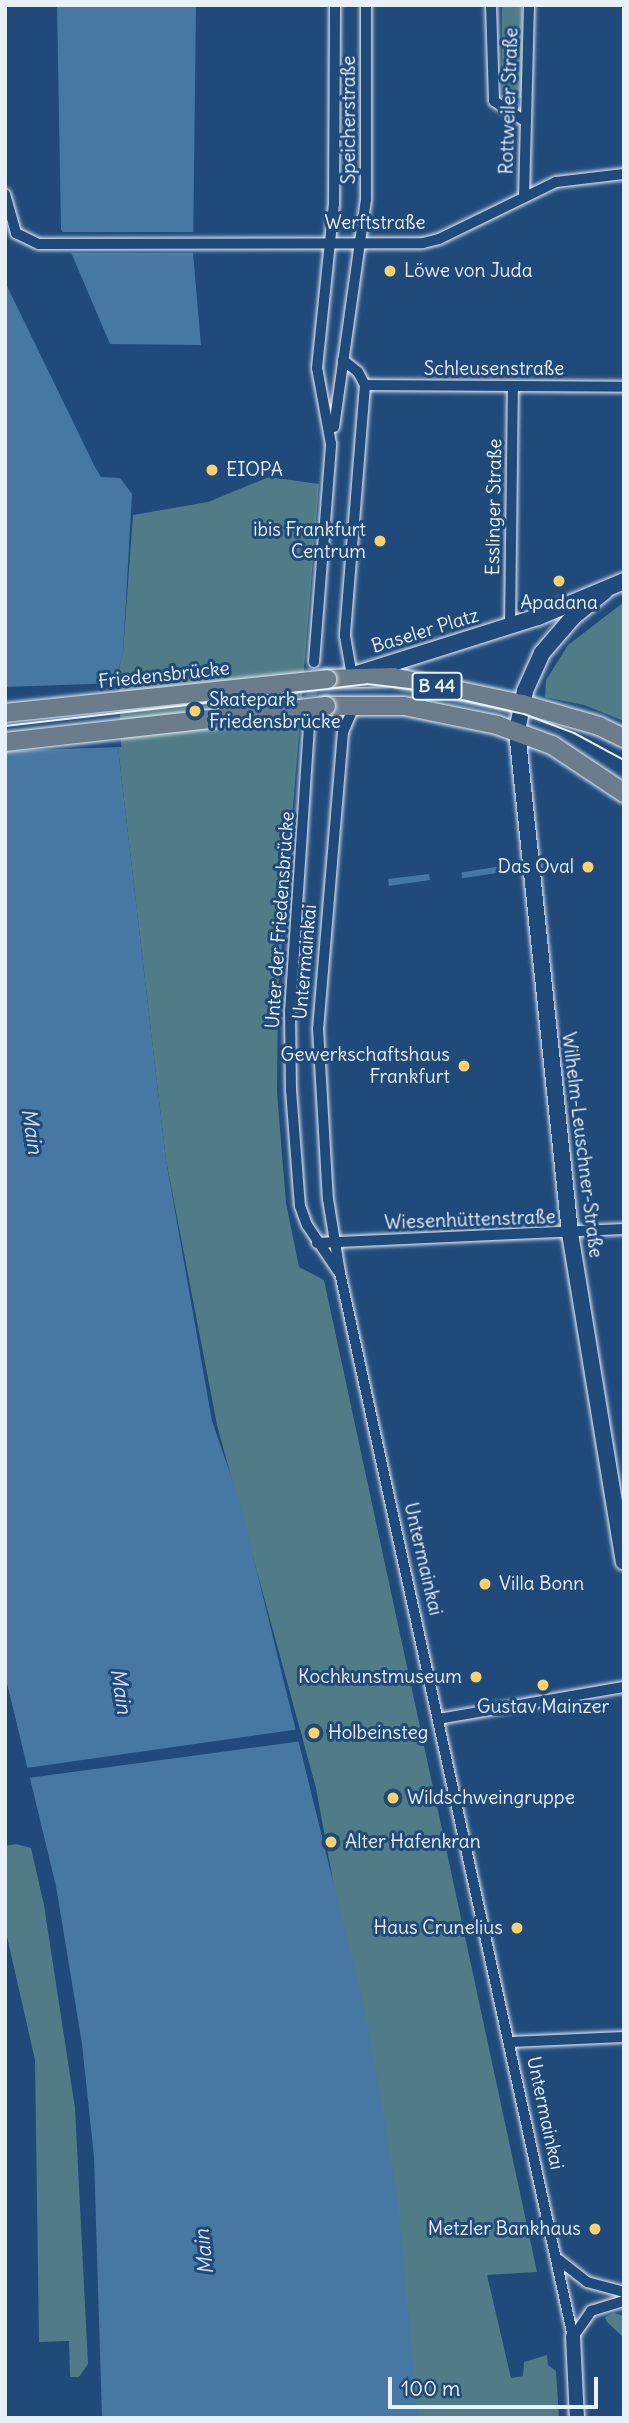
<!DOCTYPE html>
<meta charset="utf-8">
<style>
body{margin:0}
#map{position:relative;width:629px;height:2423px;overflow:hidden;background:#1f4a7a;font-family:Delius,sans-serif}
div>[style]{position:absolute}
.green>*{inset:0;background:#4f7c86;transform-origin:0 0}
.water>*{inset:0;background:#4778a4;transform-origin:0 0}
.pier>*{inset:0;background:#1f4a7a;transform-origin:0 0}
.minor-tunnel>*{height:10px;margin-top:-5px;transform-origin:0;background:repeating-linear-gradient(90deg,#3d638d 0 10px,transparent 0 15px)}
.roads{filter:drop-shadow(0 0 2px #e8f1f8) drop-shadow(0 0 2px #e8f1f8)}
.minor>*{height:10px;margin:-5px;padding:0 5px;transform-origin:5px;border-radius:5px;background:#1f4a7a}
.tertiary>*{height:14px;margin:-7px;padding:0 7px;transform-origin:7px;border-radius:7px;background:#1f4a7a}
.secondary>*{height:16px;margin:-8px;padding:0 8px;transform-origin:8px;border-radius:8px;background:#1f4a7a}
.primary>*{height:18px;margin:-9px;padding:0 9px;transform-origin:9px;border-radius:9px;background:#6b7d8b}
.tram>*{height:2px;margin:-1px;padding:0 1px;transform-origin:1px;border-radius:1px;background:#e8f1f8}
.bridges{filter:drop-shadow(0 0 2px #e8f1f8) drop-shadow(0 0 2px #e8f1f8)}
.primary-bridge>*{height:18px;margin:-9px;padding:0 9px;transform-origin:9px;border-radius:9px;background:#6b7d8b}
.dots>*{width:19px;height:19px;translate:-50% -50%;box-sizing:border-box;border:4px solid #1f4a7a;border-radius:50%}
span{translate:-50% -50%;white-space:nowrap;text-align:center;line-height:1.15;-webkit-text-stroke:6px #1f4a7a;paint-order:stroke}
.shield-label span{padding:2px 5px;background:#1f4a7a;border:2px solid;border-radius:5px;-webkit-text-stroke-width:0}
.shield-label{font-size:18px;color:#e8f1f8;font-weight:700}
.street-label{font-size:19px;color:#e8f1f8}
.poi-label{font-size:19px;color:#e8f1f8}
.left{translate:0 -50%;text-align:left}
.right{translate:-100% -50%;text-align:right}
.water-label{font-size:21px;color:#d0dfeb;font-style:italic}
.frame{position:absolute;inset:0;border:7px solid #e8f1f8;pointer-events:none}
.scale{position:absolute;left:388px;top:2377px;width:210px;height:32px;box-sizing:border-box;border:4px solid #e8f1f8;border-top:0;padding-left:9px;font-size:21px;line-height:24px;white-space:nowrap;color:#e8f1f8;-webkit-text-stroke:5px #1f4a7a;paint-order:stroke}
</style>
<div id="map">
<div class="green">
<div style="left:502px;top:5px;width:20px;height:93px"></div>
<div style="clip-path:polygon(269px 477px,319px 484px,278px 992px,277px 1092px,286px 1203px,299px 1267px,324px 1280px,537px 2272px,487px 2275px,511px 2378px,523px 2376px,524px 2362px,547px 2355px,548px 2365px,556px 2371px,559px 2418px,417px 2418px,395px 2221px,316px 1788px,217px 1425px,166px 1160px,118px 748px,116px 680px,123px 652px,133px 515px,208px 502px)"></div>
<div style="clip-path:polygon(624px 602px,624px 721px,584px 705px,545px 697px,546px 680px,568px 645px)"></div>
<div style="clip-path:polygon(16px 1844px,31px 1848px,44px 1905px,75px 2108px,88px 2364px,79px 2377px,70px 2377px,69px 2341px,39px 2342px,35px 2060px,5px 1928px,5px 1846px)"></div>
<div style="clip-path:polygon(614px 2313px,624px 2316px,624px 2338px,607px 2322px,605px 2317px)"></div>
</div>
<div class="water">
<div style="clip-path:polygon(57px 5px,196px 5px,193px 253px,201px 345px,110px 344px,61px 229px)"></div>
<div style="clip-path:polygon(5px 282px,95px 467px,101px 477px,120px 478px,132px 494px,123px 652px,116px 680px,118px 748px,166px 1160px,212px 1421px,239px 1499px,367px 2020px,398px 2203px,418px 2418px,102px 2418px,94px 2157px,82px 2044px,56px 1886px,5px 1675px)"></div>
<div style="left:502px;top:866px;width:6px;height:41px;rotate:81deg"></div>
<div style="clip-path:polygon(429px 874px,430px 880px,389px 886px,388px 879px)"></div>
</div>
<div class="pier">
<div style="left:197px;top:232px;width:21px;height:138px;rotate:90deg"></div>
<div style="left:119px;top:683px;width:64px;height:115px;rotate:88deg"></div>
<div style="clip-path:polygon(300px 1729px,303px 1741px,28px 1778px,26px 1768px)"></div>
</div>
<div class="minor-tunnel">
<div style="left:309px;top:726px;width:64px;rotate:-85.5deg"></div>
</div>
<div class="roads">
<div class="minor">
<div style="left:491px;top:5px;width:96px;rotate:88.2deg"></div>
<div style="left:494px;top:101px;width:37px;rotate:33deg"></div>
<div style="left:5px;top:194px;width:41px;rotate:74.2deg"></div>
<div style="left:16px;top:233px;width:25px;rotate:26deg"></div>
<div style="left:39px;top:244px;width:384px;rotate:-0.1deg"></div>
<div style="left:423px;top:243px;width:16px;rotate:-14deg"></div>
<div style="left:439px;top:239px;width:130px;rotate:-26deg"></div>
<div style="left:556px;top:182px;width:68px;rotate:-6.7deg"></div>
<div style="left:524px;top:197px;width:192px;rotate:-88.5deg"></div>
<div style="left:343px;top:360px;width:19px;rotate:39deg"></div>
<div style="left:358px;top:372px;width:15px;rotate:62deg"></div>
<div style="left:365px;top:385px;width:252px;rotate:94.6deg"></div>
<div style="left:345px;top:636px;width:41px;rotate:80.1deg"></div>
<div style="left:365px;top:385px;width:259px;rotate:0.4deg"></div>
<div style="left:334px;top:427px;width:230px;rotate:-82deg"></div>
<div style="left:366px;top:199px;width:194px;rotate:-90deg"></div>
<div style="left:510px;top:626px;width:238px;rotate:-89.3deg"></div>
<div style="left:314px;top:662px;width:219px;rotate:-85.5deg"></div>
<div style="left:331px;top:444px;width:77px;rotate:-100.4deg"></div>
<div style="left:317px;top:368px;width:165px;rotate:-84.1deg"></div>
<div style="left:334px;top:204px;width:199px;rotate:-89.7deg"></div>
<div style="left:355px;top:704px;width:30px;rotate:113deg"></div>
<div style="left:343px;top:732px;width:297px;rotate:94.8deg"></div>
<div style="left:318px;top:1028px;width:171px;rotate:86.7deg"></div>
<div style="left:328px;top:1199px;width:75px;rotate:80.8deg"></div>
<div style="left:340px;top:1273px;width:1089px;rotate:77.65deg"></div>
<div style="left:309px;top:726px;width:285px;rotate:93.8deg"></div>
<div style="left:290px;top:1010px;width:80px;rotate:89.3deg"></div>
<div style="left:291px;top:1090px;width:116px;rotate:85.6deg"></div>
<div style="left:300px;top:1206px;width:20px;rotate:70deg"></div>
<div style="left:307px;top:1225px;width:55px;rotate:56deg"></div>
<div style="left:317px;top:1243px;width:307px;rotate:-2.6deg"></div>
<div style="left:438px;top:1719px;width:189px;rotate:-9.8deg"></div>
<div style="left:510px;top:2042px;width:114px;rotate:-2.5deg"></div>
<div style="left:559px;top:2260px;width:36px;rotate:38deg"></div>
<div style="left:587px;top:2282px;width:38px;rotate:15deg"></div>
<div style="left:573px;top:2337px;width:32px;rotate:-55deg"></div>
<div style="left:591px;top:2311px;width:34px;rotate:-17deg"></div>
</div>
<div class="tertiary">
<div style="left:573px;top:2337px;width:81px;rotate:87.2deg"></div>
</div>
<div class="secondary">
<div style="left:605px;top:591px;width:41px;rotate:140.9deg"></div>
<div style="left:573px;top:617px;width:48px;rotate:130.7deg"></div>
<div style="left:542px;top:653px;width:42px;rotate:114.1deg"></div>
<div style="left:525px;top:691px;width:41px;rotate:101.3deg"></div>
<div style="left:517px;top:731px;width:505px;rotate:83.97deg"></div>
<div style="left:570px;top:1233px;width:333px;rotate:80.7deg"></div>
<div style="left:354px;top:675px;width:193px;rotate:-17.5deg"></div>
<div style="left:538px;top:617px;width:93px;rotate:-22.7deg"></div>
</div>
<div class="primary">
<div style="left:327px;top:679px;width:66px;rotate:-1.7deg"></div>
<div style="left:393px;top:677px;width:132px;rotate:11.8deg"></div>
<div style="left:522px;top:704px;width:80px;rotate:15.9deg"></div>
<div style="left:599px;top:726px;width:28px;rotate:26deg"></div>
<div style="left:326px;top:706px;width:78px"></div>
<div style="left:404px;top:706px;width:95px;rotate:11.5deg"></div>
<div style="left:497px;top:725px;width:59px;rotate:20deg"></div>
<div style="left:552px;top:745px;width:87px;rotate:33.7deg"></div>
</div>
</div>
<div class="tram">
<div style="left:5px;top:726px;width:364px;rotate:-6.6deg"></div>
<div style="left:367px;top:684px;width:51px;rotate:6.7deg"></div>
<div style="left:418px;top:690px;width:109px;rotate:12.8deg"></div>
<div style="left:524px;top:714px;width:53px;rotate:20.8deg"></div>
<div style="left:574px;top:733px;width:57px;rotate:28.4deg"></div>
</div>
<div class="bridges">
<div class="primary-bridge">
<div style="left:5px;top:713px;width:324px;rotate:-6deg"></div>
<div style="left:5px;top:742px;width:323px;rotate:-6.4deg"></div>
</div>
</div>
<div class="dots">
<div style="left:390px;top:271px;background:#ffd166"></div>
<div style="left:212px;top:470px;background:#ffd166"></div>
<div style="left:380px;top:541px;background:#ffd166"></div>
<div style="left:559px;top:581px;background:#ffd166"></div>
<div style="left:195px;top:711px;background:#ffd166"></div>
<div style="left:588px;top:867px;background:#ffd166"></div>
<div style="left:464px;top:1066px;background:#ffd166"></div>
<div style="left:485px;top:1584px;background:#ffd166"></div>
<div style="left:476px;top:1677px;background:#ffd166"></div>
<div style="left:543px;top:1685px;background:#ffd166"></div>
<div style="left:314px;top:1733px;background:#ffd166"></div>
<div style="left:393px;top:1798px;background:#ffd166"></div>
<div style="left:331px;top:1842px;background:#ffd166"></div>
<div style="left:517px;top:1928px;background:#ffd166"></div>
<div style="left:595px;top:2229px;background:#ffd166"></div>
</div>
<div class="shield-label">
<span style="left:437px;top:686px">B 44</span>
</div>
<div class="street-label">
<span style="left:509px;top:101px;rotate:-88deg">Rottweiler Straße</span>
<span style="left:349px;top:120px;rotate:-90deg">Speicherstraße</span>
<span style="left:375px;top:223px">Werftstraße</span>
<span style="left:494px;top:369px">Schleusenstraße</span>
<span style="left:494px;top:507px;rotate:-89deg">Esslinger Straße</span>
<span style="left:425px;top:631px;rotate:-17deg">Baseler Platz</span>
<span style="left:164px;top:675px;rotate:-6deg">Friedensbrücke</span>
<span style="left:280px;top:920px;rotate:-86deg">Unter der Friedensbrücke</span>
<span style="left:305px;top:962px;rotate:-85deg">Untermainkai</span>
<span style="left:582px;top:1145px;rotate:83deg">Wilhelm-Leuschner-Straße</span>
<span style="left:470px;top:1220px;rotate:-2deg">Wiesenhüttenstraße</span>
<span style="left:423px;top:1559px;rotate:77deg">Untermainkai</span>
<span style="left:545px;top:2113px;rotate:78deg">Untermainkai</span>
</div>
<div class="poi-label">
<span class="left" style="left:404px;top:271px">Löwe von Juda</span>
<span class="left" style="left:226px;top:470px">EIOPA</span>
<span class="right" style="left:366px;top:541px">ibis Frankfurt<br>Centrum</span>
<span style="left:559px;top:603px">Apadana</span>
<span class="left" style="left:209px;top:711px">Skatepark<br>Friedensbrücke</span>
<span class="right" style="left:574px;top:867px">Das Oval</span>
<span class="right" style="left:450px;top:1066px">Gewerkschaftshaus<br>Frankfurt</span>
<span class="left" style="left:499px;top:1584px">Villa Bonn</span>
<span class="right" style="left:462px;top:1677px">Kochkunstmuseum</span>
<span style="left:543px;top:1707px">Gustav Mainzer</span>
<span class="left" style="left:328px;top:1733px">Holbeinsteg</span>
<span class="left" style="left:407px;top:1798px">Wildschweingruppe</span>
<span class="left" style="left:345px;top:1842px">Alter Hafenkran</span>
<span class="right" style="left:503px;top:1928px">Haus Crunelius</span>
<span class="right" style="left:581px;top:2229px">Metzler Bankhaus</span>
</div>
<div class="water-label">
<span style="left:32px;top:1131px;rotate:81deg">Main</span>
<span style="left:121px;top:1691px;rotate:81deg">Main</span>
<span style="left:204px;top:2252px;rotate:-96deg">Main</span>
</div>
<div class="frame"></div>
<div class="scale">100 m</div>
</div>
